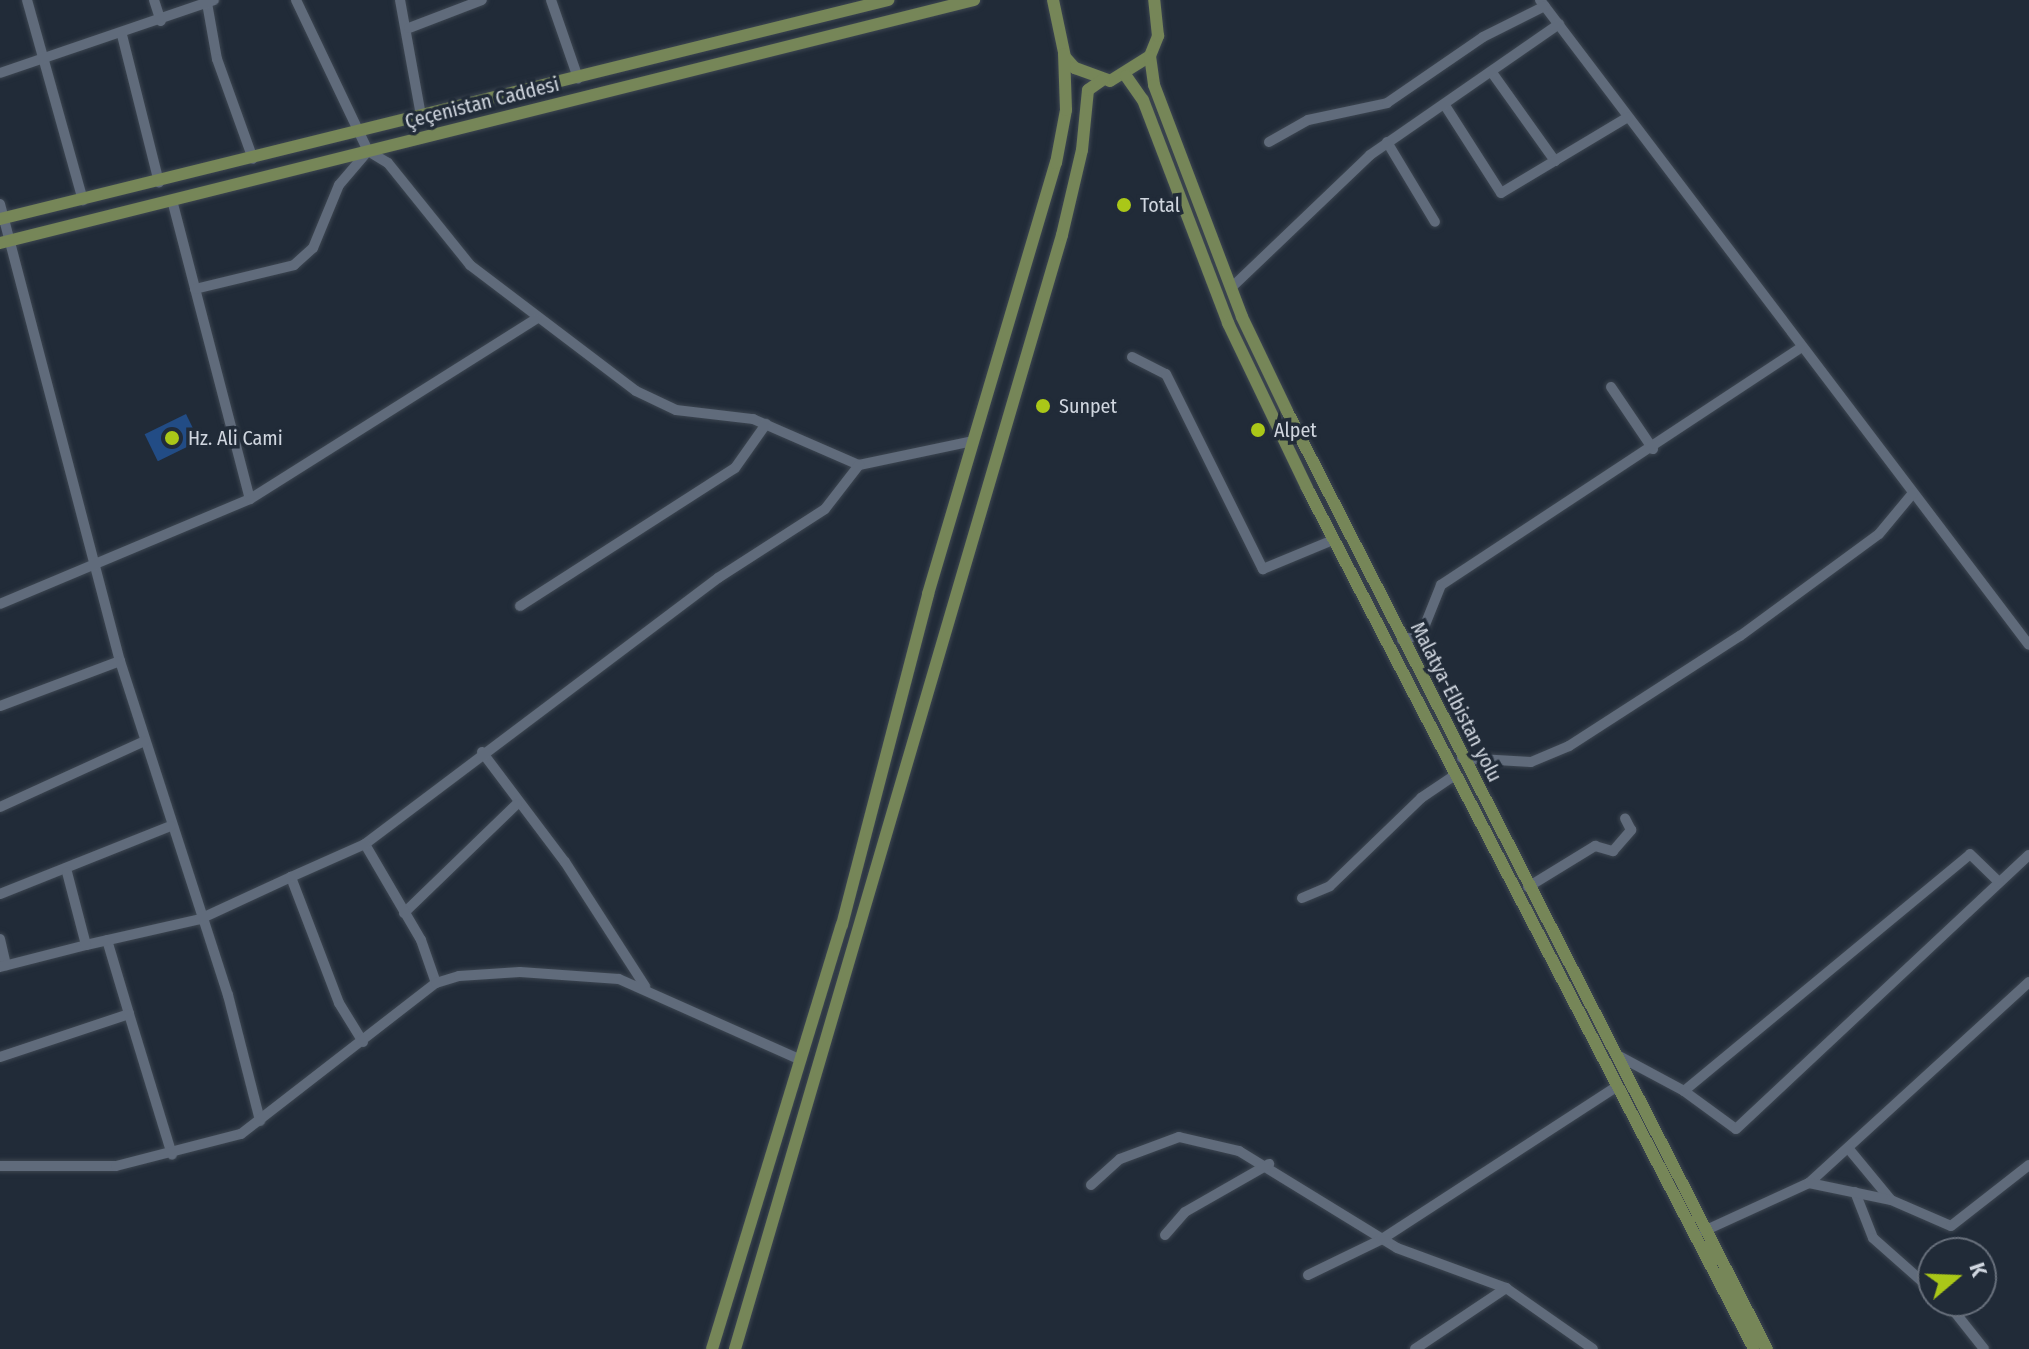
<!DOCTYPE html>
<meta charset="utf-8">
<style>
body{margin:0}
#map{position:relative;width:2029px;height:1349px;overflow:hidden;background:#212b38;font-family:"Fira Sans Condensed",sans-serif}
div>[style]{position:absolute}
.building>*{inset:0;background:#224c85;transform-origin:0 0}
.roads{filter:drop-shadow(0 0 2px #3d4651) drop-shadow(0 0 2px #3d4651)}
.minor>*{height:10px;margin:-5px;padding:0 5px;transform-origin:5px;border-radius:5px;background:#606b7b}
.major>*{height:12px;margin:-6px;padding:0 6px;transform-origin:6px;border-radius:6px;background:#768658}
.dots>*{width:22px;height:22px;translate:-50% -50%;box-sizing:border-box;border:4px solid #212b38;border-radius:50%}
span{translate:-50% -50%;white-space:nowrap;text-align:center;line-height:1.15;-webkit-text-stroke:7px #212b38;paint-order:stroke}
.street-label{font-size:20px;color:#d0d6df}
.poi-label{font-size:20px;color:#d0d6df}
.left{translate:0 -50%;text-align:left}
.north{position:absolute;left:1917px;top:1237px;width:80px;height:80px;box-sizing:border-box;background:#212b38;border:2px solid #676f7b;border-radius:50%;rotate:71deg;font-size:22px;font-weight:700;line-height:32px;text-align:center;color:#d0d6df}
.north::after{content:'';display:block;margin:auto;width:28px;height:36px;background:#aac718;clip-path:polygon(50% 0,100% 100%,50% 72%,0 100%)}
</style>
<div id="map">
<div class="building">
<div style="left:186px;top:414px;width:30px;height:46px;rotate:64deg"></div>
</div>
<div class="roads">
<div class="minor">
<div style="left:27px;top:0;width:208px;rotate:74.4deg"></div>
<div style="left:154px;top:0;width:22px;rotate:72deg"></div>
<div style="left:296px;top:0;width:167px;rotate:64.5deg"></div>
<div style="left:368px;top:151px;width:23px;rotate:31deg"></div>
<div style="left:388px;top:163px;width:131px;rotate:51.2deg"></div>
<div style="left:470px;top:265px;width:208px;rotate:37.2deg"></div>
<div style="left:636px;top:391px;width:44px;rotate:25.4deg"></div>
<div style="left:676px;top:410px;width:78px;rotate:6.7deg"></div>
<div style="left:753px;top:419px;width:116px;rotate:23.5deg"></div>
<div style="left:859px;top:465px;width:116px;rotate:-11.9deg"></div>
<div style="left:400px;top:0;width:117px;rotate:79.7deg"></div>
<div style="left:551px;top:0;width:83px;rotate:70.9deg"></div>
<div style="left:1540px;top:0;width:809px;rotate:52.83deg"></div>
<div style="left:207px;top:3px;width:57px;rotate:79.9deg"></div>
<div style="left:217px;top:59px;width:106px;rotate:70.2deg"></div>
<div style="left:409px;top:28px;width:78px;rotate:-21deg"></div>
<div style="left:122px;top:35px;width:152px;rotate:75.9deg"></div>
<div style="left:0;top:73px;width:226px;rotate:-18.8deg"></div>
<div style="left:1493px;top:74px;width:107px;rotate:54.5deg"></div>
<div style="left:1446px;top:107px;width:102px;rotate:57.4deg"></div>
<div style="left:1501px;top:193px;width:148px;rotate:-30.9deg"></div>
<div style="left:1269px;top:142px;width:45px;rotate:-29.4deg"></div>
<div style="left:1308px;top:120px;width:81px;rotate:-12.1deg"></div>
<div style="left:1387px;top:103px;width:116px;rotate:-34.5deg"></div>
<div style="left:1483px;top:37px;width:69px;rotate:-26.6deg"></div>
<div style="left:1387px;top:142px;width:93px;rotate:59deg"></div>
<div style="left:172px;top:200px;width:309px;rotate:75.4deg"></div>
<div style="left:0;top:204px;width:472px;rotate:75.3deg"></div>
<div style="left:120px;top:661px;width:128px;rotate:159.4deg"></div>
<div style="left:1231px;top:288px;width:192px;rotate:-43.7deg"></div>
<div style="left:1370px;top:155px;width:230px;rotate:-34.7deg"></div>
<div style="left:195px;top:289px;width:102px;rotate:-13.6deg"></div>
<div style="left:294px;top:265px;width:25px;rotate:-42deg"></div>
<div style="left:313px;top:248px;width:68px;rotate:-67.6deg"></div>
<div style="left:339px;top:185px;width:45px;rotate:-49.5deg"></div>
<div style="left:1132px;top:357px;width:38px;rotate:27deg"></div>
<div style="left:1166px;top:374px;width:218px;rotate:63.6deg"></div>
<div style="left:1263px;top:569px;width:76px;rotate:-22.5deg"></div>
<div style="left:1611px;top:387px;width:75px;rotate:55.9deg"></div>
<div style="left:0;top:604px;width:271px;rotate:-22.8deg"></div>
<div style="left:250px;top:499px;width:338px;rotate:-32.2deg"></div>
<div style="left:520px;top:606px;width:255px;rotate:-32.7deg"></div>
<div style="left:735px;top:468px;width:54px;rotate:-54.8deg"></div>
<div style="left:1402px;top:640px;width:20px;rotate:-15deg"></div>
<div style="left:1421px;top:635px;width:54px;rotate:-68.2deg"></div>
<div style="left:1441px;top:585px;width:432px;rotate:-33.4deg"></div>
<div style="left:120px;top:661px;width:351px;rotate:72.1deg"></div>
<div style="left:228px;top:995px;width:130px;rotate:75.7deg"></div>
<div style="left:482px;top:752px;width:138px;rotate:53deg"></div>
<div style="left:565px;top:862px;width:148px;rotate:57.2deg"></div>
<div style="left:1462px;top:758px;width:69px;rotate:3.3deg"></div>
<div style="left:1531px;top:762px;width:41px;rotate:-22.8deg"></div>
<div style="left:1569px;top:746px;width:203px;rotate:-32.8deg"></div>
<div style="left:1740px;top:636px;width:172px;rotate:-36.3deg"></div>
<div style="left:1879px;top:534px;width:53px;rotate:-50.3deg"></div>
<div style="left:0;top:807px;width:159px;rotate:-24.5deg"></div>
<div style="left:1528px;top:887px;width:79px;rotate:-31.5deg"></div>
<div style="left:1595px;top:846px;width:19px;rotate:16deg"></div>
<div style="left:1613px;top:851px;width:28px;rotate:-49deg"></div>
<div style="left:1631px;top:830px;width:13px;rotate:-117deg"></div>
<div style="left:0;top:894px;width:184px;rotate:-21.7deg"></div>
<div style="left:1302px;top:898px;width:30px;rotate:-23deg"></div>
<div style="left:1330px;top:886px;width:127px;rotate:-44deg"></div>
<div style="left:1421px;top:798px;width:40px;rotate:-34deg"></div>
<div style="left:404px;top:913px;width:157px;rotate:-44deg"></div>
<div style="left:0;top:939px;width:27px;rotate:77deg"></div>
<div style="left:107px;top:940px;width:77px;rotate:73.4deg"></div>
<div style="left:86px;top:945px;width:117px;rotate:-12.8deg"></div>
<div style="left:200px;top:919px;width:100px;rotate:-24.8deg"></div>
<div style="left:0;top:967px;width:89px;rotate:-14.3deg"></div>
<div style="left:86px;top:945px;width:75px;rotate:-104.6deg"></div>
<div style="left:436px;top:983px;width:46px;rotate:-109.2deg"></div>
<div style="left:421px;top:940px;width:111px;rotate:-120.3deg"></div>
<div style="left:365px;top:844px;width:442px;rotate:-37deg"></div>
<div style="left:718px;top:578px;width:127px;rotate:-32.8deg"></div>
<div style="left:825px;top:509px;width:56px;rotate:-52.3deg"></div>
<div style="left:363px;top:1042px;width:46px;rotate:-121.6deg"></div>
<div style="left:339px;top:1003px;width:135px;rotate:-110.9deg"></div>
<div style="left:291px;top:877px;width:81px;rotate:-24deg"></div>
<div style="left:1617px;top:1055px;width:76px;rotate:28.2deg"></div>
<div style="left:1684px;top:1091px;width:64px;rotate:36.2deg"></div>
<div style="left:1736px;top:1129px;width:401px;rotate:-43.1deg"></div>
<div style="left:0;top:1057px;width:136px;rotate:-18.4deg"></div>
<div style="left:129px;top:1014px;width:147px;rotate:73deg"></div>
<div style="left:1684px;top:1091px;width:371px;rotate:-39.6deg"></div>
<div style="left:1970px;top:854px;width:40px;rotate:44deg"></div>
<div style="left:1848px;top:1148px;width:67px;rotate:50.4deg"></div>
<div style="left:0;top:1166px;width:116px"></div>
<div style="left:116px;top:1166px;width:129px;rotate:-14.4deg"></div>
<div style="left:241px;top:1134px;width:247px;rotate:-37.8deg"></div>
<div style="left:436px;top:983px;width:24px;rotate:-17deg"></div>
<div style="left:459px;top:976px;width:61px;rotate:-3.8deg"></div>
<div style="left:520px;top:972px;width:99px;rotate:4deg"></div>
<div style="left:619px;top:979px;width:197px;rotate:24deg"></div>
<div style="left:1809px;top:1183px;width:298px;rotate:-42.4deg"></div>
<div style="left:1091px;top:1185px;width:39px;rotate:-42deg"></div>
<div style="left:1120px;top:1159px;width:63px;rotate:-20.4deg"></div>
<div style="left:1179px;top:1137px;width:62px;rotate:13.1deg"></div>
<div style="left:1239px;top:1151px;width:185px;rotate:31.5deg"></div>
<div style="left:1397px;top:1248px;width:116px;rotate:20.2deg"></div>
<div style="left:1506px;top:1288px;width:106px;rotate:35deg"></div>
<div style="left:1855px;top:1192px;width:49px;rotate:68.6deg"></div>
<div style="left:1873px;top:1238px;width:80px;rotate:41.5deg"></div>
<div style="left:1704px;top:1231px;width:115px;rotate:-24.6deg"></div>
<div style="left:1809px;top:1183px;width:84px;rotate:11.7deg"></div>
<div style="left:1891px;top:1200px;width:65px;rotate:23.4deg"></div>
<div style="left:1951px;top:1226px;width:99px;rotate:-38deg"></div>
<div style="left:1165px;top:1235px;width:30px;rotate:-49deg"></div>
<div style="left:1185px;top:1212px;width:97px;rotate:-29.7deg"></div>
<div style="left:1308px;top:1275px;width:82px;rotate:-25.9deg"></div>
<div style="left:1382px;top:1239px;width:275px;rotate:-33deg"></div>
<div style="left:1946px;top:1301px;width:61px;rotate:51.6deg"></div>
<div style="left:1415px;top:1349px;width:110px;rotate:-33.8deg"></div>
</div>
<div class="major">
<div style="left:1053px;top:0;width:58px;rotate:78.1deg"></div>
<div style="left:1065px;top:57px;width:15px;rotate:48deg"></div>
<div style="left:1075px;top:68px;width:37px;rotate:20deg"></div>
<div style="left:1110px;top:81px;width:47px;rotate:-32deg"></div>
<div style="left:1150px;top:56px;width:22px;rotate:-68deg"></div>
<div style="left:1158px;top:36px;width:36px;rotate:-96deg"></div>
<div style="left:1150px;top:56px;width:29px;rotate:82deg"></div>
<div style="left:1154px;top:85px;width:248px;rotate:69.2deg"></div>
<div style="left:1242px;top:317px;width:104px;rotate:64.4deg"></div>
<div style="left:1287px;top:411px;width:1054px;rotate:62.9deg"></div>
<div style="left:1126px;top:76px;width:29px;rotate:55deg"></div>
<div style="left:1143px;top:100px;width:239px;rotate:69.1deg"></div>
<div style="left:1228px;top:323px;width:183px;rotate:64.4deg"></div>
<div style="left:1307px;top:488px;width:970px;rotate:62.56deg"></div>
<div style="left:0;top:219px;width:915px;rotate:-13.85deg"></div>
<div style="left:0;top:243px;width:1004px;rotate:-14.01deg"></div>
<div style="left:712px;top:1349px;width:443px;rotate:-73deg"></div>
<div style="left:842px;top:925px;width:342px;rotate:-75.4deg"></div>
<div style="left:928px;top:594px;width:450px;rotate:-73.5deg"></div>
<div style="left:1056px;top:163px;width:54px;rotate:-79.3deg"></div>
<div style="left:1066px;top:110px;width:56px;rotate:-92deg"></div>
<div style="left:735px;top:1349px;width:1161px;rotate:-73.64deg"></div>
<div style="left:1062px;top:235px;width:87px;rotate:-76.8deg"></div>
<div style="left:1082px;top:150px;width:60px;rotate:-84.3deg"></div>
<div style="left:1088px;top:90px;width:19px;rotate:-35deg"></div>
</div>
</div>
<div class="dots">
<div style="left:1124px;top:205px;background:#aac718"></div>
<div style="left:1043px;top:406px;background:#aac718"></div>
<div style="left:1258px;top:430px;background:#aac718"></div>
<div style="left:172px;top:438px;background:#aac718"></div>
</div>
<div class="street-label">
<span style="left:482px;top:103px;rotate:-14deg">Çeçenistan Caddesi</span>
<span style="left:1456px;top:702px;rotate:63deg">Malatya-Elbistan yolu</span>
</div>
<div class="poi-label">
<span class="left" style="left:1140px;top:205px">Total</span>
<span class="left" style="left:1059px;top:406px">Sunpet</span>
<span class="left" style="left:1274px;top:430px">Alpet</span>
<span class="left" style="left:188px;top:438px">Hz. Ali Cami</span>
</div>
<div class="north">K</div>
</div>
